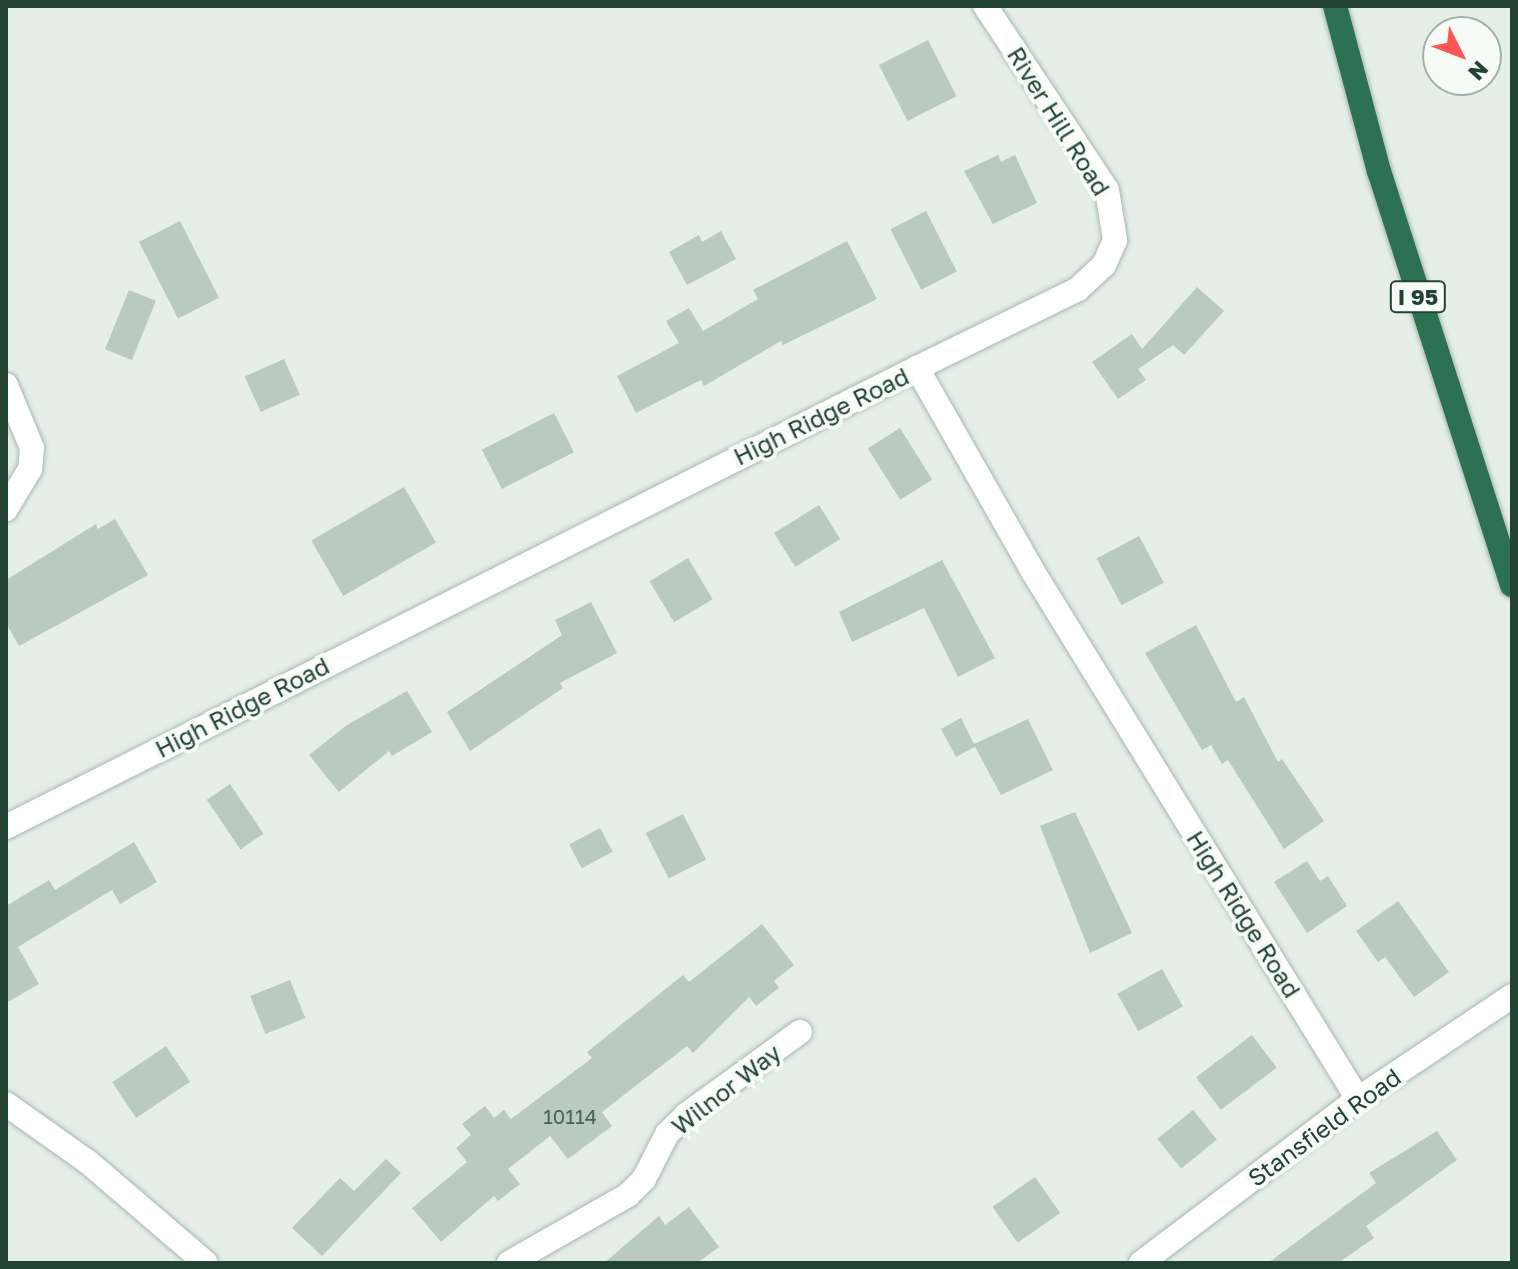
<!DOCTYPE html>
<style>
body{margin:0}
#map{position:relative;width:1518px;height:1269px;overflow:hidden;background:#e5efe8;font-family:"Golos Text",sans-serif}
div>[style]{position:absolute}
.building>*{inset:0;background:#bacac0;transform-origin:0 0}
.roads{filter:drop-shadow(0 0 2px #a7b8ae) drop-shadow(0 0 2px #a7b8ae)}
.minor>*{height:24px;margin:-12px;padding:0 12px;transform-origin:12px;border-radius:12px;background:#fff}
.tertiary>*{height:24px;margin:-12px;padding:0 12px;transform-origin:12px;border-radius:12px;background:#fff}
.motorway>*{height:24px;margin:-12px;padding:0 12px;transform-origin:12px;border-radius:12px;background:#2b7152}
span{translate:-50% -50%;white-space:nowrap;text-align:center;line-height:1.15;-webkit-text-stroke:8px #f6fbf7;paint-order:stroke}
.number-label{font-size:20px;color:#486556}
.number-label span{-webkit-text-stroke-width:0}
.shield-label span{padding:2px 6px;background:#f6fbf7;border:2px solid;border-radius:6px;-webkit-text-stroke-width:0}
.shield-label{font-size:22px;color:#224332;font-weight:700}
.street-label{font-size:24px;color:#224332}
.frame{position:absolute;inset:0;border:8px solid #224332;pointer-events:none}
.north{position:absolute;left:1422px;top:16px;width:80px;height:80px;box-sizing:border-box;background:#f6fbf7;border:2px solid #a1b1a8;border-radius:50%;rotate:132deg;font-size:22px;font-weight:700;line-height:32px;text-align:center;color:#224332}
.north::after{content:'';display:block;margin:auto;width:28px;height:36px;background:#fc5656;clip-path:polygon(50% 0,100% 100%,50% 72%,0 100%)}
</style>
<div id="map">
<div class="building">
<div style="left:928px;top:40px;width:63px;height:55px;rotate:63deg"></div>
<div style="clip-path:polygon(998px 155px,1001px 162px,1015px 155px,1037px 203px,993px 224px,964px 171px)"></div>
<div style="left:926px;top:211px;width:68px;height:40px;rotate:63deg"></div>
<div style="left:180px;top:221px;width:86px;height:46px;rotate:63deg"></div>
<div style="clip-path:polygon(721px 231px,736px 259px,687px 285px,669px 252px,699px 235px,702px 242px)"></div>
<div style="clip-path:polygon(847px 241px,877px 299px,783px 345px,781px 341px,704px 386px,701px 380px,636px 413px,617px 376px,679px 343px,666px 321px,689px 308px,703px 331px,758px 299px,753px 290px)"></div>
<div style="clip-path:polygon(1197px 287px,1224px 311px,1184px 355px,1173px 345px,1138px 369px,1146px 380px,1118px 399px,1092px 362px,1132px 334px,1142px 349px)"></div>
<div style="left:129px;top:290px;width:29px;height:64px;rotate:22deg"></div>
<div style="left:284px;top:359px;width:39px;height:43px;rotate:66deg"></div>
<div style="left:554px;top:413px;width:44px;height:81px;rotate:63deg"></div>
<div style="left:900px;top:428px;width:61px;height:38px;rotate:58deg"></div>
<div style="left:404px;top:487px;width:64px;height:107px;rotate:60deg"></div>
<div style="left:819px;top:505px;width:40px;height:53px;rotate:58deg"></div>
<div style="clip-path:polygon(115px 519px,148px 575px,19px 646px,6px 623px,6px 580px,96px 524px,98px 529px)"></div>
<div style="left:1139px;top:536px;width:53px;height:48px;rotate:62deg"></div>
<div style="left:688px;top:558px;width:48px;height:45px;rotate:59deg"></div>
<div style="clip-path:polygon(942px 560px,995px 658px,958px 677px,924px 608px,852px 642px,839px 612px)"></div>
<div style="clip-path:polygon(591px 602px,617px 653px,560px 683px,563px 688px,470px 751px,447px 712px,562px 635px,555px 620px)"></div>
<div style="clip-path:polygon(1196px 625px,1236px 702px,1244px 697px,1278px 762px,1282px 759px,1324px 821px,1284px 849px,1228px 760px,1222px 764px,1211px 745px,1202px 750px,1145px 653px)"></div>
<div style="clip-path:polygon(407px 691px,432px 732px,392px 756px,389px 751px,339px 792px,309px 755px,347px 725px)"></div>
<div style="clip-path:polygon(961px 718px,974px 744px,1028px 719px,1053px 770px,1001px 795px,975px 747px,956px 757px,941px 729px)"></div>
<div style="left:230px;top:784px;width:60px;height:28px;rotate:56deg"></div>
<div style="clip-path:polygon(1075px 812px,1132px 933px,1090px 953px,1040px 826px)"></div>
<div style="left:683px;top:814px;width:51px;height:42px;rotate:63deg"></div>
<div style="left:600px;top:828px;width:27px;height:35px;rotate:62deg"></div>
<div style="clip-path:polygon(134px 842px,157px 882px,120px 904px,112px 890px,18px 947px,39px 984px,6px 1003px,6px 906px,49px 880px,55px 890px)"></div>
<div style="clip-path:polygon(1307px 861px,1320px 881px,1328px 876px,1347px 906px,1307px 933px,1274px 882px)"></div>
<div style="clip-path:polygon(1398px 901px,1449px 972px,1414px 997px,1385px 957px,1378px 962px,1356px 931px)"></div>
<div style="clip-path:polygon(762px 924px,794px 965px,774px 981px,779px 988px,756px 1006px,749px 997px,693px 1053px,687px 1046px,602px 1112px,612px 1126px,568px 1159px,550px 1136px,508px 1169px,520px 1184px,498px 1201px,494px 1196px,441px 1242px,412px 1208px,467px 1162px,456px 1148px,471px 1135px,462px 1124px,485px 1106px,494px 1118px,504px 1110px,511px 1119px,592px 1058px,587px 1052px,683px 975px,689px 982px)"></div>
<div style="left:1162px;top:969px;width:43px;height:51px;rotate:61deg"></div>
<div style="left:290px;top:980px;width:41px;height:43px;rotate:68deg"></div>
<div style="left:1252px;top:1035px;width:41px;height:70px;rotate:53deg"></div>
<div style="left:166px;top:1046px;width:43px;height:65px;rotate:56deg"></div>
<div style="left:1193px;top:1110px;width:38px;height:46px;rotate:51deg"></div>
<div style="clip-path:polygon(1437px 1131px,1457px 1160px,1366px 1226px,1374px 1238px,1338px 1263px,1268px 1263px,1376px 1183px,1369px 1173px)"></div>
<div style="clip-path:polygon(386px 1159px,401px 1173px,322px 1256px,292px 1228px,340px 1178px,354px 1191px)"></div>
<div style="left:1035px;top:1177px;width:44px;height:52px;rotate:55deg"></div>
<div style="clip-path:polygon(689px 1207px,719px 1247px,697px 1263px,604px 1263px,659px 1216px,665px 1225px)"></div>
</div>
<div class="roads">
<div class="minor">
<div style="left:917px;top:368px;width:179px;rotate:-26.1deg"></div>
<div style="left:1078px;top:289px;width:35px;rotate:-43deg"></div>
<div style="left:1104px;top:265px;width:27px;rotate:-66deg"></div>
<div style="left:1115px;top:240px;width:51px;rotate:-99.1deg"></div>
<div style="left:1107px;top:190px;width:221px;rotate:-123.5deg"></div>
<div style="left:6px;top:385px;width:68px;rotate:67.6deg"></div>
<div style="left:32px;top:448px;width:21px;rotate:95deg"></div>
<div style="left:30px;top:469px;width:47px;rotate:121deg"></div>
<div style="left:6px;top:827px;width:1020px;rotate:-26.74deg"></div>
<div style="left:917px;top:368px;width:232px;rotate:60.3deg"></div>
<div style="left:1032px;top:570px;width:621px;rotate:58.36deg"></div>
<div style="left:509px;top:1263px;width:137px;rotate:-29.7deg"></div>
<div style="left:628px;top:1195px;width:23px;rotate:-45deg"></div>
<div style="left:644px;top:1179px;width:51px;rotate:-62.9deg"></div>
<div style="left:667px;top:1134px;width:27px;rotate:-45deg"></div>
<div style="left:686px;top:1115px;width:141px;rotate:-36.1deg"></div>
</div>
<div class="tertiary">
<div style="left:6px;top:1104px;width:100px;rotate:35.3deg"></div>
<div style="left:88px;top:1162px;width:155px;rotate:40.6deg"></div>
<div style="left:1141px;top:1263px;width:272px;rotate:-37.1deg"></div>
<div style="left:1358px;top:1099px;width:185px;rotate:-33.8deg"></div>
</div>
<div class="motorway">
<div style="left:1335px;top:6px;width:171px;rotate:75.1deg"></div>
<div style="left:1379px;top:171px;width:435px;rotate:72.2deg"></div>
</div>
</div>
<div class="number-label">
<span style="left:570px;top:1116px">10114</span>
</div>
<div class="shield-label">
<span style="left:1418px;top:297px">I 95</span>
</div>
<div class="street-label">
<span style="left:1059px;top:121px;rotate:58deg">River Hill Road</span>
<span style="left:821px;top:416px;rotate:-26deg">High Ridge Road</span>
<span style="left:242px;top:707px;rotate:-27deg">High Ridge Road</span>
<span style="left:1244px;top:914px;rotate:58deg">High Ridge Road</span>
<span style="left:726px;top:1089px;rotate:-38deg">Wilnor Way</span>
<span style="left:1324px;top:1127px;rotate:-36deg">Stansfield Road</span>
</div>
<div class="frame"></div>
<div class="north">N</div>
</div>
